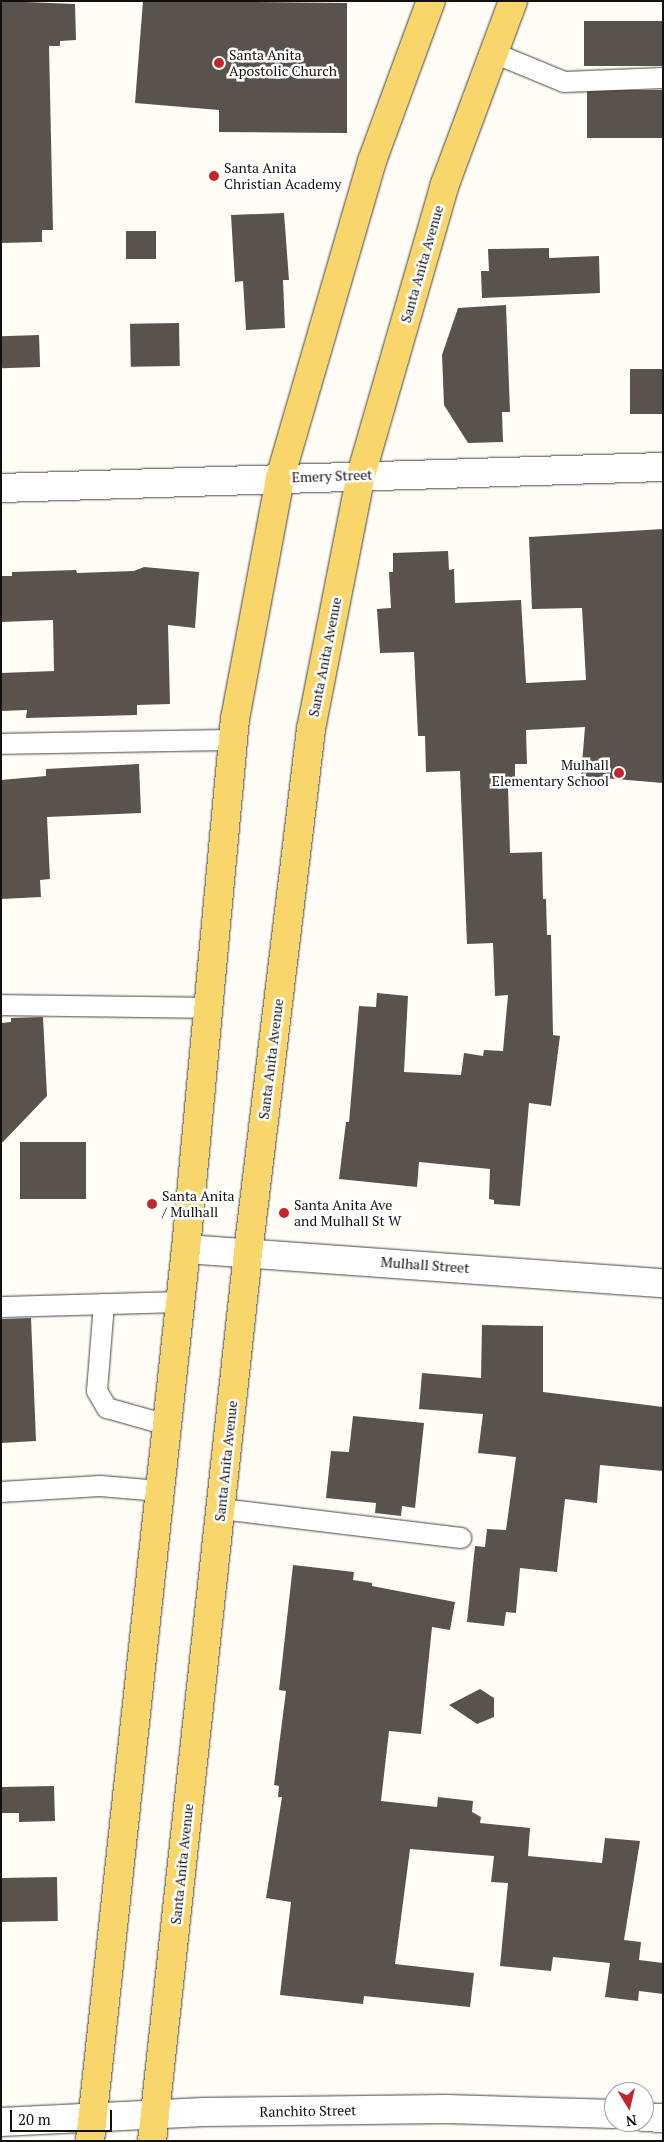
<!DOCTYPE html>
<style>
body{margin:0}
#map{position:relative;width:664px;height:2142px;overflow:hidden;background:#fffdf5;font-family:"PT Serif",serif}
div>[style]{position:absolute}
.building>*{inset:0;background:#5a524d;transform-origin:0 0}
.roads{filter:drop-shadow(0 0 1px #444) drop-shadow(0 0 1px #444)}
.service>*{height:20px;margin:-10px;padding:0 10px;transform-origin:10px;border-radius:10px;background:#fff}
.minor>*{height:28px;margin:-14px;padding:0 14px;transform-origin:14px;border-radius:14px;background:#fff}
.primary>*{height:28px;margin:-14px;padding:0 14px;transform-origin:14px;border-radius:14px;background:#f9d66b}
.dots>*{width:14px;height:14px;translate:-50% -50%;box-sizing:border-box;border:2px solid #fff;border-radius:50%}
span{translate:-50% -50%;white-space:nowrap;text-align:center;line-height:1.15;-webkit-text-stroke:5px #fff;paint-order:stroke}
.poi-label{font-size:14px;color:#111}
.left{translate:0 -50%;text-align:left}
.right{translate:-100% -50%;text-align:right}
.street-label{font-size:14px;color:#111}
.frame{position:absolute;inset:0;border:2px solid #111;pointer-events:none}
.north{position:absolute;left:604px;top:2082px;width:50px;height:50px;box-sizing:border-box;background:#fff;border:1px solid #a0a0a0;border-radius:50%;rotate:171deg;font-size:14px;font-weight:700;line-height:20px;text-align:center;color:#111}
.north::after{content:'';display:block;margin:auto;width:18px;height:22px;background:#c4262e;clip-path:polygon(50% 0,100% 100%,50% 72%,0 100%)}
.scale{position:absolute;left:10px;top:2110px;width:102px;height:22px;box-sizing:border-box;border:2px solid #111;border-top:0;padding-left:6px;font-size:15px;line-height:18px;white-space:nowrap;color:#111;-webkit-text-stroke:4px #fff;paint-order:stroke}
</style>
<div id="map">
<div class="building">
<div style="clip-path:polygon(1px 1px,75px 4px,76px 40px,60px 41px,60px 46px,49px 46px,53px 230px,42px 230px,42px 242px,1px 243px)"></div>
<div style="clip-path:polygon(143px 1px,347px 3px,347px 133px,219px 132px,219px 110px,135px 103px)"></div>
<div style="left:663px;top:21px;width:45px;height:79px;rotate:90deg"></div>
<div style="left:663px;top:90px;width:48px;height:76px;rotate:90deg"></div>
<div style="clip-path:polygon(284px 213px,289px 280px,283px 280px,285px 328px,246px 330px,243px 281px,235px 282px,231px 215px)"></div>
<div style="left:126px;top:231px;width:30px;height:28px"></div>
<div style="clip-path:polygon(549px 248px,549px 258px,599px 256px,600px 293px,482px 298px,481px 271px,489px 271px,488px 249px)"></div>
<div style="clip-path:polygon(506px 305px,510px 412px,502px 412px,503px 442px,468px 443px,444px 405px,442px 355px,458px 308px)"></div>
<div style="left:179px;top:323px;width:43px;height:49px;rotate:89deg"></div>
<div style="left:39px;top:335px;width:32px;height:38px;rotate:88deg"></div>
<div style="left:663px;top:369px;width:45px;height:33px;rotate:90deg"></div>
<div style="clip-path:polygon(663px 529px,663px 783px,581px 776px,585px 727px,526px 730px,527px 764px,515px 764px,515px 788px,508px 788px,510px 853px,542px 852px,543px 899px,546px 899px,547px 935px,551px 935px,553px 1035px,560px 1036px,551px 1106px,529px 1103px,520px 1206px,494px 1204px,494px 1200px,489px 1199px,490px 1169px,419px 1162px,417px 1187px,339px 1179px,346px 1122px,349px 1122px,359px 1006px,376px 1007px,377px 993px,408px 996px,404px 1072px,461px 1075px,464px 1053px,483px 1056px,484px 1050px,503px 1051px,508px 995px,495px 996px,493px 943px,467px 944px,460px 771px,426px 772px,425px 736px,418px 736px,414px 652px,380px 653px,377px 609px,391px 608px,389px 572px,393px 572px,393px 553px,448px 551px,449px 570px,454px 569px,455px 603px,521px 600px,526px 683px,586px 680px,582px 608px,532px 609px,529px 537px)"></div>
<div style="clip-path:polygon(144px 567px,199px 572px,195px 628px,168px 625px,170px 704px,137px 705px,137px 715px,26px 718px,27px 710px,1px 711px,1px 673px,54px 671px,53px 620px,1px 622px,1px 576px,12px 576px,12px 572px,76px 570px,77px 573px,134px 571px)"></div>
<div style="clip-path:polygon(139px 764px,141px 813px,47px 817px,50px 879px,40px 880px,41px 897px,1px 899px,1px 780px,46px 776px,46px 769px)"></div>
<div style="clip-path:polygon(43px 1017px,47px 1096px,1px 1144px,1px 1023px,11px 1022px,11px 1018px)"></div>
<div style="left:86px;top:1142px;width:57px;height:66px;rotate:90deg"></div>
<div style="clip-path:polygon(31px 1318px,36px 1441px,1px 1443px,1px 1319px)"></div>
<div style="clip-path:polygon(482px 1325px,543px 1326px,543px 1392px,663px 1407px,663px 1471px,600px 1465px,597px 1503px,565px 1499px,557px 1572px,520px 1568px,516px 1613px,506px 1612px,504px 1626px,467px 1622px,475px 1546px,485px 1547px,487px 1529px,506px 1530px,516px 1457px,478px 1453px,483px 1414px,419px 1409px,422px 1373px,481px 1378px)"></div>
<div style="clip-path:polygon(353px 1416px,424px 1423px,415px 1508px,402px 1506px,401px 1516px,375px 1513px,376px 1503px,326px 1498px,331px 1451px,349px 1452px)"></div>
<div style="clip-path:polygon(293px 1565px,354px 1572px,353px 1580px,372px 1583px,372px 1586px,455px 1602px,450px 1630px,432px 1627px,421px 1734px,389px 1731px,381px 1801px,437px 1807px,438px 1797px,473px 1801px,472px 1812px,481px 1817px,480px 1823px,530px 1828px,528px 1856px,602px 1863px,605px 1838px,640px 1841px,624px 1940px,641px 1942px,639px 1960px,663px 1963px,663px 1994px,639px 1991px,638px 2001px,605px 1997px,610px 1963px,553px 1957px,551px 1971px,500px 1966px,508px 1883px,491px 1882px,494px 1856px,410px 1849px,395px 1964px,474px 1973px,470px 2007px,364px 1996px,363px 2004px,280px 1995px,291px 1902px,266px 1898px,282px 1797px,278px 1797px,279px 1786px,274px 1785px,286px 1691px,279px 1690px)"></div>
<div style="clip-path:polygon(480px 1689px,494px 1698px,494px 1717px,477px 1724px,449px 1705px)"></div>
<div style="clip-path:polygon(54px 1786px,55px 1821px,19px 1822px,19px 1813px,1px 1813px,1px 1787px)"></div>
<div style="left:57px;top:1877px;width:44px;height:56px;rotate:89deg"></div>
</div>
<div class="roads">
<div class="service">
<div style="left:494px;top:53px;width:76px;rotate:22.5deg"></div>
<div style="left:564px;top:82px;width:99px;rotate:-2.3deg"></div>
<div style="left:1px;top:744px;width:232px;rotate:-1deg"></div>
<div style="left:1px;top:1005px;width:207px;rotate:0.8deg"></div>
<div style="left:104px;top:1304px;width:87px;rotate:94.6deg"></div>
<div style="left:97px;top:1391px;width:20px;rotate:60deg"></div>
<div style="left:107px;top:1408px;width:62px;rotate:15.8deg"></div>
<div style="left:1px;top:1307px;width:179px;rotate:-1.6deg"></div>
<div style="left:1px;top:1492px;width:99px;rotate:-3.5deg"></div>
<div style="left:100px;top:1486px;width:60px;rotate:4.8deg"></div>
<div style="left:221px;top:1509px;width:242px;rotate:6.9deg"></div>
</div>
<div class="minor">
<div style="left:1px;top:488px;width:662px;rotate:-1.82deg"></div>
<div style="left:186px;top:1249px;width:478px;rotate:4.1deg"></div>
<div style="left:644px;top:2117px;width:19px;rotate:3deg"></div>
<div style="left:1px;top:2122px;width:203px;rotate:-2.8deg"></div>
<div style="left:204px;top:2112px;width:242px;rotate:-0.7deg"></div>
<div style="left:446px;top:2109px;width:168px;rotate:1.7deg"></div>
</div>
<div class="primary">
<div style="left:90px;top:2141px;width:897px;rotate:-83.86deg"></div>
<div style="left:186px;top:1249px;width:532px;rotate:-84.72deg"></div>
<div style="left:235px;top:719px;width:245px;rotate:-79.4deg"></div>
<div style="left:280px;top:478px;width:330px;rotate:-73.8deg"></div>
<div style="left:372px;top:161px;width:171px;rotate:-69.8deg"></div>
<div style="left:152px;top:2141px;width:893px;rotate:-83.83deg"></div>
<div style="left:248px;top:1253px;width:528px;rotate:-83.14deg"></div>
<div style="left:311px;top:729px;width:259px;rotate:-78.9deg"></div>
<div style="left:361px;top:475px;width:303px;rotate:-73.9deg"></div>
<div style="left:445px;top:184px;width:195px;rotate:-69.6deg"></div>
</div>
</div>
<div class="dots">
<div style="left:219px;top:63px;background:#c4262e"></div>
<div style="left:214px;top:176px;background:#c4262e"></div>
<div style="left:619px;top:773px;background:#c4262e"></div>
<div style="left:152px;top:1204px;background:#c4262e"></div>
<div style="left:284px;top:1213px;background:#c4262e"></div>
</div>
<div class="poi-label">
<span class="left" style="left:229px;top:63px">Santa Anita<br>Apostolic Church</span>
<span class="left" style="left:224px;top:176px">Santa Anita<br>Christian Academy</span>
<span class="right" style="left:609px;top:773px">Mulhall<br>Elementary School</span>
<span class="left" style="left:162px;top:1204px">Santa Anita<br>/ Mulhall</span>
<span class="left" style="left:294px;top:1213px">Santa Anita Ave<br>and Mulhall St W</span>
</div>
<div class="street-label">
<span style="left:422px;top:264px;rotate:-74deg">Santa Anita Avenue</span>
<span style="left:332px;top:476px;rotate:-2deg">Emery Street</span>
<span style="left:325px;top:657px;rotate:-79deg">Santa Anita Avenue</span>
<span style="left:271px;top:1059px;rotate:-83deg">Santa Anita Avenue</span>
<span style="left:425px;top:1265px;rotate:4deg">Mulhall Street</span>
<span style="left:226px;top:1461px;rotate:-84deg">Santa Anita Avenue</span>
<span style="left:182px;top:1864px;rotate:-84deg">Santa Anita Avenue</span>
<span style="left:308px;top:2111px;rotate:-1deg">Ranchito Street</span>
</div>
<div class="frame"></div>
<div class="north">N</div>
<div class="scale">20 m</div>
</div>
